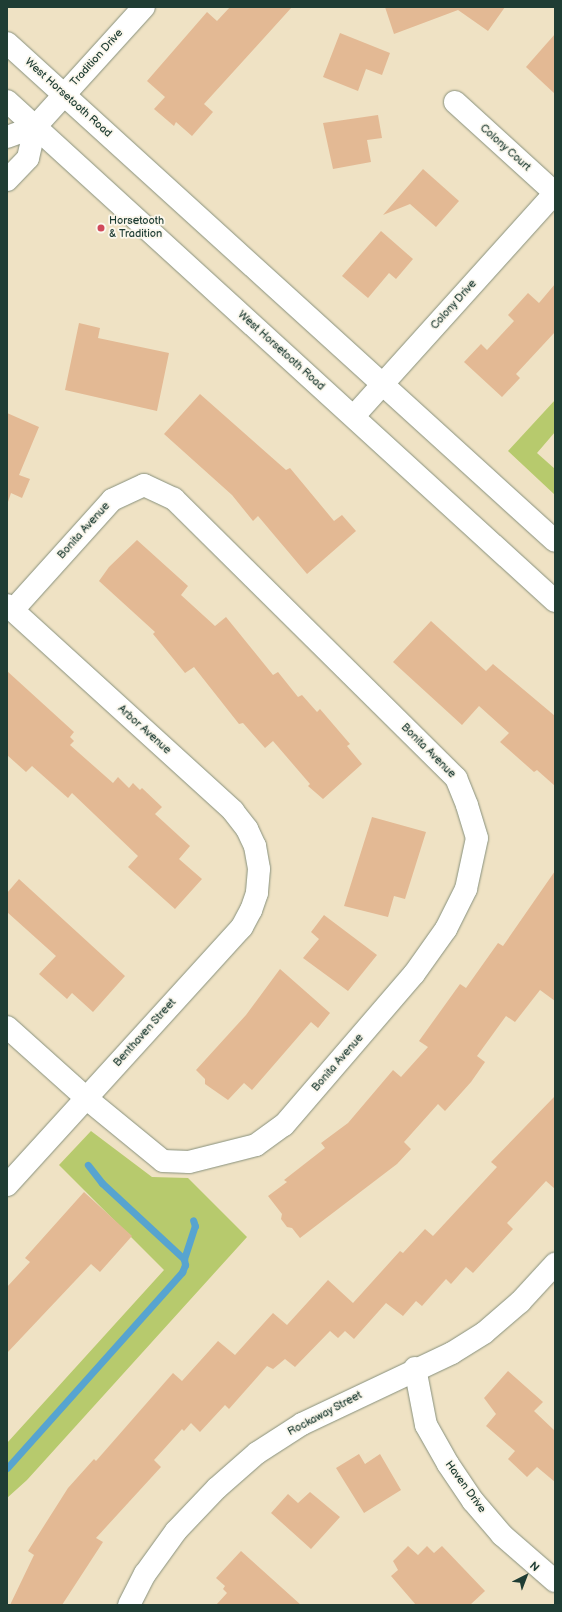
<!DOCTYPE html>
<style>
body{margin:0}
#map{position:relative;width:562px;height:1612px;overflow:hidden;background:#efe2c4;font-family:"Balsamiq Sans",sans-serif}
div>[style]{position:absolute}
.green>*{inset:0;background:#b7ca6d}
.stream>*{height:7px;margin:-3.5px;padding:0 3.5px;transform-origin:3.5px;border-radius:3.5px;background:#57a4d0}
.building>*{inset:0;background:#e3b994}
.roads{filter:drop-shadow(0 0 1px #87907c) drop-shadow(0 0 1px #87907c)}
.minor>*{height:22px;margin:-11px;padding:0 11px;transform-origin:11px;border-radius:11px;background:#fff}
.major>*{height:22px;margin:-11px;padding:0 11px;transform-origin:11px;border-radius:11px;background:#fff}
.dots>*{width:11px;height:11px;translate:-50% -50%;box-sizing:border-box;border:2px solid #fbf7ec;border-radius:50%}
span{translate:-50% -50%;white-space:nowrap;text-align:center;line-height:1.15;-webkit-text-stroke:3.5px #fbf7ec;paint-order:stroke}
.street-label{font-size:11px;color:#1f3d34}
.poi-label{font-size:11px;color:#1f3d34}
.left{translate:0 -50%;text-align:left}
.frame{position:absolute;inset:0;border:8px solid #1f3d34;pointer-events:none}
.north{position:absolute;left:506px;top:1556px;width:40px;height:40px;-webkit-text-stroke:3px #fbf7ec;paint-order:stroke;rotate:42deg;font-size:11px;font-weight:700;line-height:16px;text-align:center;color:#1f3d34}
.north::after{content:'';display:block;margin:auto;width:14px;height:18px;background:#1f3d34;clip-path:polygon(50% 0,100% 100%,50% 72%,0 100%)}
</style>
<div id="map">
<div class="green">
<div style="clip-path:polygon(555px 400px,555px 432px,537px 453px,555px 469px,555px 495px,508px 451px)"></div>
<div style="clip-path:polygon(91px 1131px,152px 1177px,188px 1178px,247px 1237px,27px 1480px,7px 1498px,7px 1443px,164px 1270px,59px 1165px)"></div>
</div>
<div class="stream">
<div style="left:184px;top:1259px;width:35px;rotate:-72deg"></div>
<div style="left:195px;top:1226px;width:6px;rotate:-108deg"></div>
<div style="left:7px;top:1468px;width:263px;rotate:-48.2deg"></div>
<div style="left:182px;top:1272px;width:8px;rotate:-67deg"></div>
<div style="left:185px;top:1265px;width:6px;rotate:-99deg"></div>
<div style="left:184px;top:1259px;width:112px;rotate:-137.2deg"></div>
<div style="left:102px;top:1183px;width:23px;rotate:-128deg"></div>
</div>
<div class="building">
<div style="clip-path:polygon(230px 7px,292px 7px,204px 104px,213px 112px,192px 136px,176px 122px,174px 126px,154px 109px,165px 97px,147px 81px,207px 12px,217px 21px)"></div>
<div style="clip-path:polygon(385px 7px,505px 7px,488px 31px,458px 10px,394px 34px)"></div>
<div style="clip-path:polygon(340px 33px,390px 53px,382px 75px,366px 69px,358px 91px,323px 77px)"></div>
<div style="clip-path:polygon(555px 34px,555px 94px,526px 67px)"></div>
<div style="clip-path:polygon(378px 115px,382px 138px,367px 140px,371px 162px,333px 169px,323px 123px)"></div>
<div style="clip-path:polygon(423px 169px,459px 201px,436px 227px,410px 204px,383px 215px)"></div>
<div style="clip-path:polygon(381px 231px,413px 259px,396px 279px,389px 273px,368px 298px,342px 276px)"></div>
<div style="clip-path:polygon(555px 284px,555px 332px,516px 374px,520px 378px,502px 397px,464px 362px,481px 344px,487px 350px,514px 321px,508px 315px,528px 293px,539px 303px)"></div>
<div style="clip-path:polygon(79px 323px,100px 328px,98px 338px,169px 353px,157px 411px,65px 390px)"></div>
<div style="clip-path:polygon(200px 394px,286px 470px,290px 468px,334px 521px,342px 515px,356px 531px,307px 574px,258px 516px,253px 521px,232px 495px,164px 434px)"></div>
<div style="clip-path:polygon(7px 413px,39px 427px,19px 475px,30px 479px,22px 498px,11px 493px,8px 502px)"></div>
<div style="clip-path:polygon(137px 540px,188px 586px,181px 595px,215px 626px,226px 617px,273px 675px,278px 672px,298px 697px,302px 695px,317px 712px,320px 709px,350px 744px,347px 746px,362px 764px,323px 799px,308px 786px,310px 784px,273px 741px,265px 748px,243px 723px,239px 724px,194px 667px,185px 673px,153px 634px,155px 632px,99px 581px,109px 567px)"></div>
<div style="clip-path:polygon(431px 621px,486px 671px,493px 664px,555px 716px,555px 786px,537px 770px,534px 772px,500px 742px,509px 733px,479px 706px,462px 725px,393px 662px)"></div>
<div style="clip-path:polygon(7px 671px,74px 732px,70px 737px,74px 741px,70px 745px,113px 783px,118px 777px,129px 788px,133px 783px,140px 790px,142px 788px,162px 807px,155px 814px,190px 846px,179px 859px,202px 879px,175px 909px,128px 867px,138px 856px,72px 793px,68px 798px,32px 766px,26px 772px,7px 755px)"></div>
<div style="clip-path:polygon(372px 817px,426px 832px,405px 899px,394px 896px,388px 917px,344px 906px)"></div>
<div style="clip-path:polygon(555px 871px,555px 1001px,540px 990px,515px 1022px,506px 1016px,477px 1056px,485px 1062px,471px 1082px,445px 1111px,438px 1104px,404px 1142px,411px 1149px,397px 1164px,300px 1238px,292px 1228px,287px 1227px,281px 1219px,282px 1214px,268px 1196px,287px 1182px,284px 1180px,325px 1148px,321px 1143px,348px 1123px,393px 1070px,401px 1077px,428px 1047px,419px 1041px,460px 984px,466px 988px,498px 943px,503px 946px)"></div>
<div style="clip-path:polygon(19px 879px,125px 976px,93px 1012px,72px 993px,67px 999px,39px 974px,56px 956px,7px 912px,7px 893px)"></div>
<div style="clip-path:polygon(324px 915px,377px 955px,348px 991px,303px 958px,319px 939px,311px 932px)"></div>
<div style="clip-path:polygon(280px 969px,330px 1013px,318px 1028px,311px 1022px,252px 1090px,244px 1083px,228px 1100px,205px 1084px,205px 1079px,196px 1070px,246px 1015px)"></div>
<div style="clip-path:polygon(555px 1096px,555px 1189px,546px 1181px,507px 1223px,513px 1229px,473px 1273px,466px 1267px,451px 1284px,446px 1279px,422px 1306px,416px 1301px,403px 1316px,386px 1303px,354px 1339px,345px 1331px,338px 1338px,330px 1331px,295px 1367px,285px 1359px,273px 1369px,267px 1366px,229px 1409px,225px 1405px,200px 1432px,191px 1423px,184px 1431px,182px 1429px,154px 1460px,161px 1467px,96px 1538px,103px 1542px,62px 1605px,10px 1605px,34px 1555px,28px 1551px,68px 1488px,94px 1459px,96px 1461px,173px 1373px,182px 1381px,218px 1341px,235px 1355px,273px 1313px,287px 1325px,328px 1280px,353px 1303px,400px 1251px,403px 1253px,425px 1229px,433px 1236px,497px 1167px,491px 1162px)"></div>
<div style="clip-path:polygon(84px 1192px,132px 1236px,100px 1272px,91px 1264px,7px 1353px,7px 1287px,30px 1262px,25px 1258px)"></div>
<div style="clip-path:polygon(508px 1371px,543px 1402px,534px 1411px,555px 1431px,555px 1482px,537px 1467px,527px 1477px,508px 1459px,515px 1451px,486px 1426px,496px 1414px,484px 1398px)"></div>
<div style="clip-path:polygon(359px 1454px,365px 1464px,380px 1454px,401px 1490px,364px 1513px,336px 1468px)"></div>
<div style="clip-path:polygon(310px 1492px,340px 1517px,311px 1549px,271px 1513px,288px 1494px,298px 1503px)"></div>
<div style="clip-path:polygon(408px 1546px,418px 1555px,427px 1546px,434px 1553px,442px 1546px,485px 1591px,470px 1605px,416px 1605px,391px 1576px,398px 1570px,393px 1561px)"></div>
<div style="clip-path:polygon(241px 1551px,301px 1605px,216px 1605px,227px 1593px,223px 1589px,225px 1586px,216px 1578px)"></div>
</div>
<div class="roads">
<div class="minor">
<div style="left:455px;top:102px;width:135px;rotate:42.3deg"></div>
<div style="left:7px;top:137px;width:30px;rotate:-20deg"></div>
<div style="left:35px;top:127px;width:162px;rotate:-47.8deg"></div>
<div style="left:7px;top:180px;width:30px;rotate:-46deg"></div>
<div style="left:28px;top:158px;width:32px;rotate:-77deg"></div>
<div style="left:354px;top:416px;width:300px;rotate:-48deg"></div>
<div style="left:7px;top:605px;width:306px;rotate:42.3deg"></div>
<div style="left:233px;top:811px;width:23px;rotate:52deg"></div>
<div style="left:247px;top:829px;width:19px;rotate:65deg"></div>
<div style="left:255px;top:846px;width:23px;rotate:80deg"></div>
<div style="left:259px;top:869px;width:24px;rotate:95deg"></div>
<div style="left:257px;top:893px;width:18px;rotate:109deg"></div>
<div style="left:251px;top:910px;width:19px;rotate:118deg"></div>
<div style="left:242px;top:927px;width:349px;rotate:132.3deg"></div>
<div style="left:7px;top:1027px;width:106px;rotate:41.9deg"></div>
<div style="left:86px;top:1098px;width:99px;rotate:39.3deg"></div>
<div style="left:163px;top:1161px;width:26px;rotate:2deg"></div>
<div style="left:189px;top:1162px;width:69px;rotate:-14.2deg"></div>
<div style="left:256px;top:1145px;width:34px;rotate:-36deg"></div>
<div style="left:284px;top:1125px;width:199px;rotate:-49.3deg"></div>
<div style="left:414px;top:974px;width:55px;rotate:-54.6deg"></div>
<div style="left:446px;top:929px;width:45px;rotate:-63.4deg"></div>
<div style="left:466px;top:889px;width:52px;rotate:-77.8deg"></div>
<div style="left:477px;top:838px;width:34px;rotate:-107deg"></div>
<div style="left:467px;top:805px;width:29px;rotate:-112deg"></div>
<div style="left:456px;top:778px;width:397px;rotate:-135.3deg"></div>
<div style="left:174px;top:499px;width:33px;rotate:-155deg"></div>
<div style="left:144px;top:485px;width:35px;rotate:155deg"></div>
<div style="left:112px;top:500px;width:148px;rotate:132deg"></div>
<div style="left:415px;top:1368px;width:58px;rotate:79.1deg"></div>
<div style="left:426px;top:1425px;width:45px;rotate:60.6deg"></div>
<div style="left:448px;top:1464px;width:45px;rotate:56deg"></div>
<div style="left:473px;top:1501px;width:45px;rotate:49.5deg"></div>
<div style="left:502px;top:1535px;width:70px;rotate:41deg"></div>
<div style="left:129px;top:1605px;width:35px;rotate:-63deg"></div>
<div style="left:145px;top:1574px;width:53px;rotate:-54.2deg"></div>
<div style="left:176px;top:1531px;width:59px;rotate:-46.4deg"></div>
<div style="left:217px;top:1488px;width:53px;rotate:-41.2deg"></div>
<div style="left:257px;top:1453px;width:54px;rotate:-32.8deg"></div>
<div style="left:302px;top:1424px;width:166px;rotate:-25.3deg"></div>
<div style="left:452px;top:1353px;width:38px;rotate:-32deg"></div>
<div style="left:484px;top:1333px;width:48px;rotate:-40.7deg"></div>
<div style="left:520px;top:1302px;width:52px;rotate:-47.4deg"></div>
</div>
<div class="major">
<div style="left:7px;top:43px;width:740px;rotate:42.26deg"></div>
<div style="left:7px;top:101px;width:742px;rotate:42.38deg"></div>
</div>
</div>
<div class="dots">
<div style="left:101px;top:228px;background:#d1495b"></div>
</div>
<div class="street-label">
<span style="left:97px;top:58px;rotate:-48deg">Tradition Drive</span>
<span style="left:68px;top:98px;rotate:42deg">West Horsetooth Road</span>
<span style="left:505px;top:148px;rotate:42deg">Colony Court</span>
<span style="left:454px;top:305px;rotate:-48deg">Colony Drive</span>
<span style="left:281px;top:351px;rotate:42deg">West Horsetooth Road</span>
<span style="left:84px;top:531px;rotate:-48deg">Bonita Avenue</span>
<span style="left:144px;top:730px;rotate:42deg">Arbor Avenue</span>
<span style="left:428px;top:751px;rotate:45deg">Bonita Avenue</span>
<span style="left:145px;top:1033px;rotate:-48deg">Benthaven Street</span>
<span style="left:338px;top:1063px;rotate:-49deg">Bonita Avenue</span>
<span style="left:325px;top:1414px;rotate:-28deg">Rockaway Street</span>
<span style="left:465px;top:1487px;rotate:54deg">Haven Drive</span>
</div>
<div class="poi-label">
<span class="left" style="left:109px;top:228px">Horsetooth<br>&amp; Tradition</span>
</div>
<div class="frame"></div>
<div class="north">N</div>
</div>
